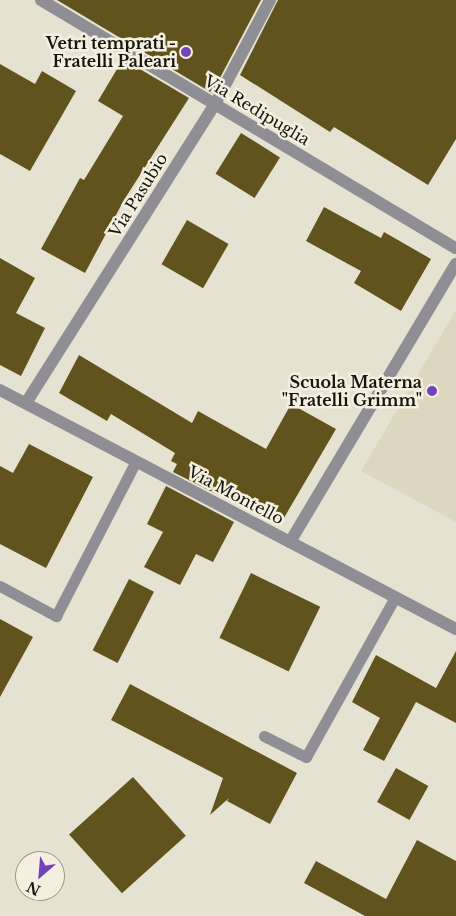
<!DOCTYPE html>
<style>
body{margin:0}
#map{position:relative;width:456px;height:916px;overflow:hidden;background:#e6e2d2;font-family:"Libre Baskerville",serif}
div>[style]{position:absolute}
.built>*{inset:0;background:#ddd7bf}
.building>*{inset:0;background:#61531d;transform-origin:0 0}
.lane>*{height:11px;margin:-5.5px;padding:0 5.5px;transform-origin:5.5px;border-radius:5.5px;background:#908e95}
.street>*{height:12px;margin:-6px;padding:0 6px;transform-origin:6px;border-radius:6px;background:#908e95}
.dots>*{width:14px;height:14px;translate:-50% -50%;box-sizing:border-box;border:2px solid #f4efdf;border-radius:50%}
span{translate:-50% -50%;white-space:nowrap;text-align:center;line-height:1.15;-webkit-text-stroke:5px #f4efdf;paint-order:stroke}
.poi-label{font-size:16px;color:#16140f;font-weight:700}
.right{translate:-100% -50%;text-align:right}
.street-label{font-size:16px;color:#16140f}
.north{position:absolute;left:15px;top:851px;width:50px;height:50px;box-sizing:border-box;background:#f4efdf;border:1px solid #9b978c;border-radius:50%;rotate:207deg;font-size:14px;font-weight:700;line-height:20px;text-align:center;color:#16140f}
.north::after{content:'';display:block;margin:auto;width:18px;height:22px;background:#7343bb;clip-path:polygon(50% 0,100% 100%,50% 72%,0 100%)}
</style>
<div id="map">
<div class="built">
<div style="clip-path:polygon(456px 310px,456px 522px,361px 471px)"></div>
</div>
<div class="building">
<div style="clip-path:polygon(57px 0,261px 0,212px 93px)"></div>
<div style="clip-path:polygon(278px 0,456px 0,456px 139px,428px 185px,334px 127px,330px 132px,240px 75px)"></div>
<div style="clip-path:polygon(123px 59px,189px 98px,124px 200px,85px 273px,41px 249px,80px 178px,84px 180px,123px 116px,98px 101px)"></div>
<div style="clip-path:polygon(0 64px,35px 84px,42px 71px,76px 91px,30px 171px,0 154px)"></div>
<div style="left:241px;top:133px;width:46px;height:48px;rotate:32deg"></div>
<div style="clip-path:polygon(324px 207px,381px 238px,384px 232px,431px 259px,401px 311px,354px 283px,361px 271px,306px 241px)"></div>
<div style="left:187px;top:220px;width:48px;height:51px;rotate:30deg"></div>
<div style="clip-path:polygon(0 258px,35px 278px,16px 313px,45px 328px,21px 376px,0 365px)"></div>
<div style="clip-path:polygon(79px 355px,192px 423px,198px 411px,266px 449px,291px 404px,336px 429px,281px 523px,244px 502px,242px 507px,173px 472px,177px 464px,171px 461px,175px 453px,111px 414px,107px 421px,59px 393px)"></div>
<div style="clip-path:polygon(29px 444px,93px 477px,46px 568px,0 544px,0 466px,13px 473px)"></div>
<div style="clip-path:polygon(166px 486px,234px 522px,213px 562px,196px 554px,180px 585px,144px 567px,163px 532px,147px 524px)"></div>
<div style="left:251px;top:573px;width:77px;height:72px;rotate:26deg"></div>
<div style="left:129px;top:579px;width:28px;height:80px;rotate:27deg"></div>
<div style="clip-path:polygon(0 619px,33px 637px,0 697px)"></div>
<div style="clip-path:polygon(456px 651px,456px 723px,416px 702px,384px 761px,363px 750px,380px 718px,352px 702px,376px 655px,436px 688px)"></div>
<div style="clip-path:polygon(130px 684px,297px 773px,270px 824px,227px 801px,229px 798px,210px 815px,223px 778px,111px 720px)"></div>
<div style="left:396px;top:768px;width:37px;height:39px;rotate:29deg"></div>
<div style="left:133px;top:777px;width:79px;height:86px;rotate:48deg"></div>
<div style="clip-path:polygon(417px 840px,456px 861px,456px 916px,365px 916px,304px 883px,316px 861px,386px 899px)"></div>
</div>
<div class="lane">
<div style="left:0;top:586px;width:64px;rotate:28.2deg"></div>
<div style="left:56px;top:616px;width:174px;rotate:-62.7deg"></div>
<div style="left:264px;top:736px;width:47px;rotate:26.6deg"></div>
<div style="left:306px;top:757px;width:183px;rotate:-60.9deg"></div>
</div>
<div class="street">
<div style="left:41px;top:0;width:483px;rotate:30.9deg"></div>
<div style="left:0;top:390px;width:515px;rotate:27.66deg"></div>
<div style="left:26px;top:403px;width:354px;rotate:-57.7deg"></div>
<div style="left:215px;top:104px;width:118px;rotate:-62.1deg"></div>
<div style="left:290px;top:542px;width:324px;rotate:-59.2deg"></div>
</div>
<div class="dots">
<div style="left:186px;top:52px;background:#7343bb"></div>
<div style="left:432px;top:391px;background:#7343bb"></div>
</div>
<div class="poi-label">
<span class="right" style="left:176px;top:52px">Vetri temprati -<br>Fratelli Paleari</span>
<span class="right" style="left:422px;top:391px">Scuola Materna<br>"Fratelli Grimm"</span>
</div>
<div class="street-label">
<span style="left:257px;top:110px;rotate:31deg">Via Redipuglia</span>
<span style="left:138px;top:195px;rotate:-58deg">Via Pasubio</span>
<span style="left:236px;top:495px;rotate:28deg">Via Montello</span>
</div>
<div class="north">N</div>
</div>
